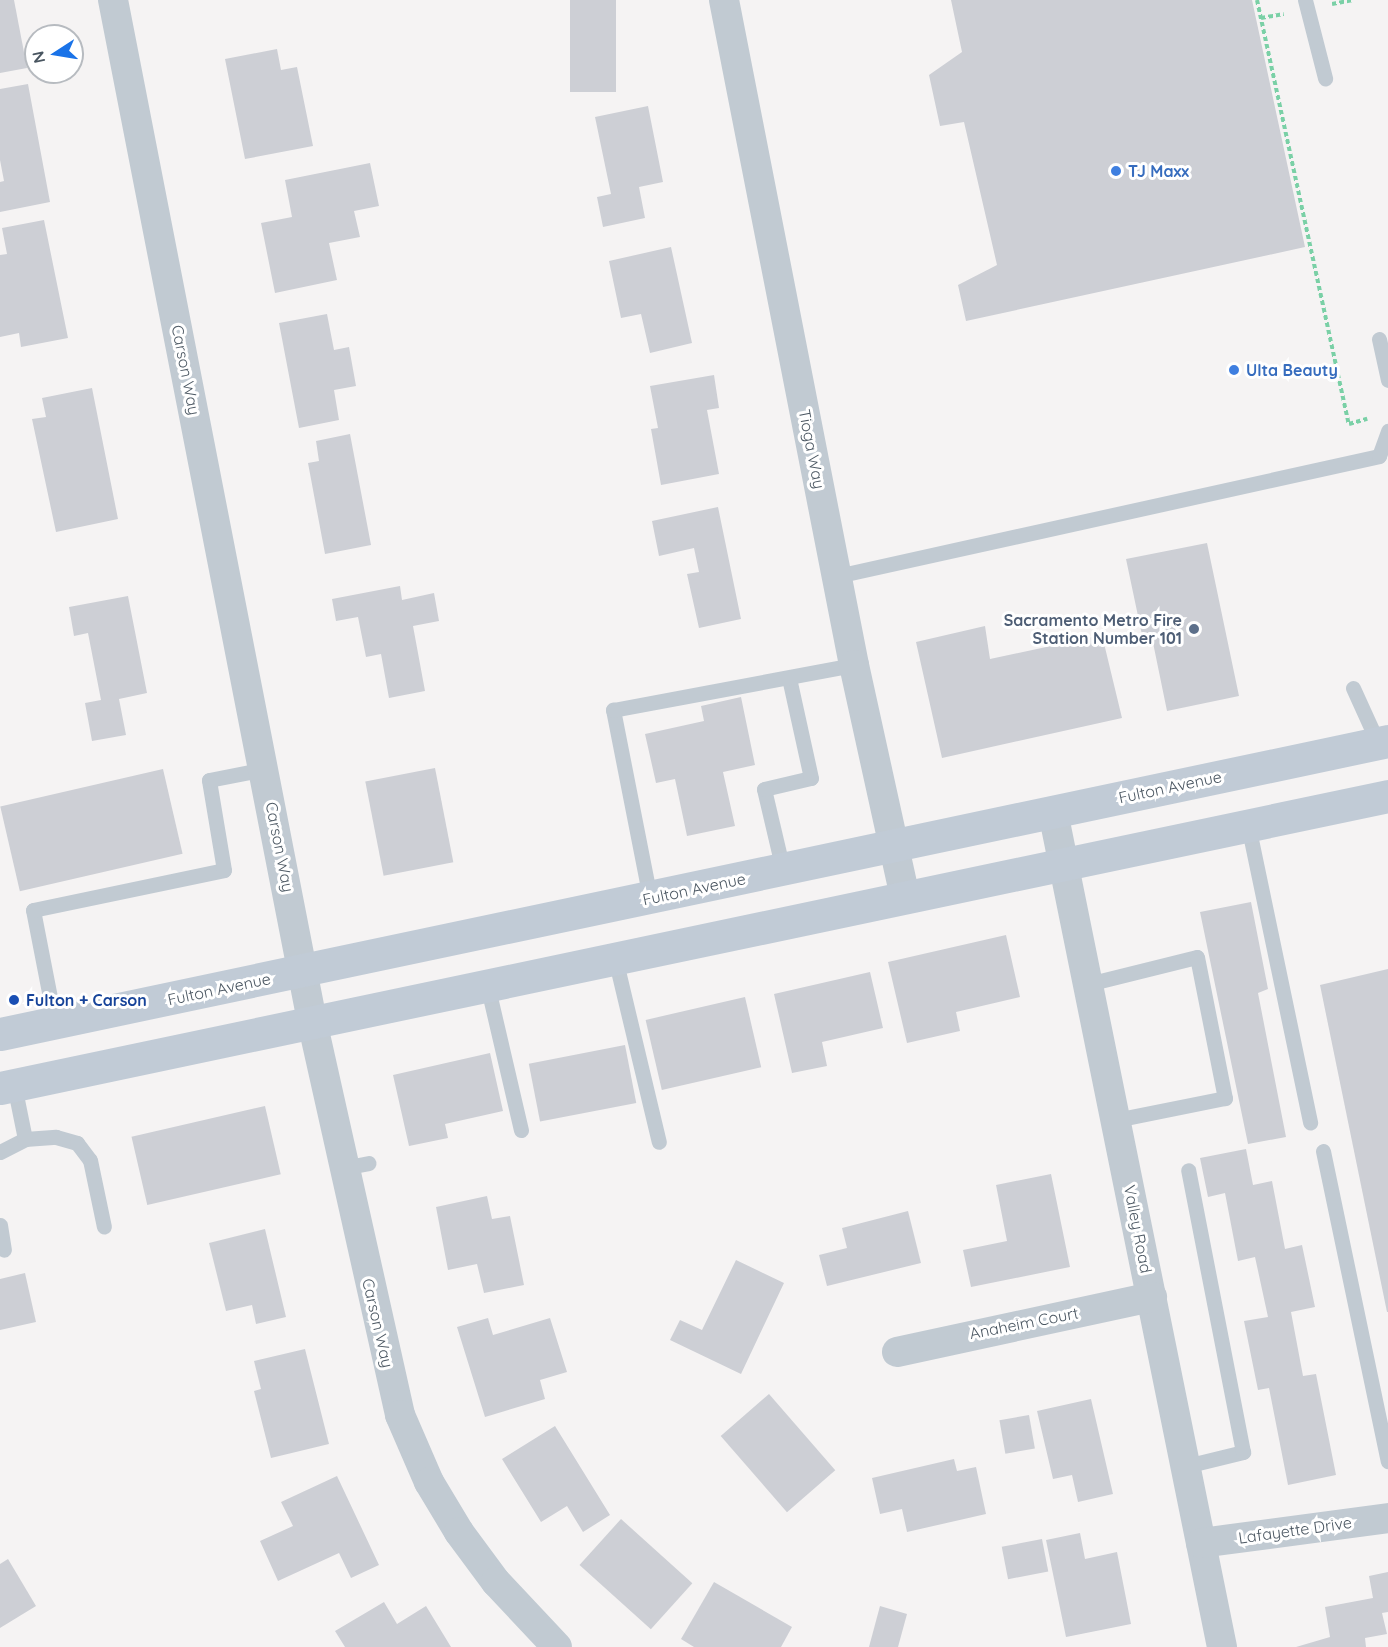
<!DOCTYPE html>
<style>
body{margin:0}
#map{position:relative;width:1388px;height:1647px;overflow:hidden;background:#f5f3f3;font-family:Quicksand,sans-serif}
div>[style]{position:absolute}
.building>*{inset:0;background:#cdcfd5;transform-origin:0 0}
.path>*{height:4px;margin-top:-2px;transform-origin:0;background:repeating-linear-gradient(90deg,#7ad0a6 0 4.5px,transparent 0 7.5px)}
.lane>*{height:15px;margin:-7.5px;padding:0 7.5px;transform-origin:7.5px;border-radius:7.5px;background:#c1cad2}
.street>*{height:30px;margin:-15px;padding:0 15px;transform-origin:15px;border-radius:15px;background:#c1cad2}
.secondary>*{height:33px;margin:-16.5px;padding:0 16.5px;transform-origin:16.5px;border-radius:16.5px;background:#c1cbd6}
.dots>*{width:16px;height:16px;translate:-50% -50%;box-sizing:border-box;border:3px solid #fff;border-radius:50%}
span{translate:-50% -50%;white-space:nowrap;text-align:center;line-height:1.15;-webkit-text-stroke:6px #fff;paint-order:stroke}
.shop-label{font-size:16px;color:#366cbe;font-weight:700}
.left{translate:0 -50%;text-align:left}
.street-label{font-size:16px;color:#4a5661}
.service-label{font-size:16px;color:#4e5e75;font-weight:700}
.right{translate:-100% -50%;text-align:right}
.transit-label{font-size:16px;color:#164399;font-weight:700}
.north{position:absolute;left:24px;top:24px;width:60px;height:60px;box-sizing:border-box;background:#fff;border:2px solid #b7bbc0;border-radius:50%;rotate:258deg;font-size:16px;font-weight:700;line-height:24px;text-align:center;color:#4a5661}
.north::after{content:'';display:block;margin:auto;width:21px;height:27px;background:#1a73e8;clip-path:polygon(50% 0,100% 100%,50% 72%,0 100%)}
</style>
<div id="map">
<div class="building">
<div style="clip-path:polygon(0 0,14px 0,27px 68px,0 73px)"></div>
<div style="left:570px;top:0;width:46px;height:92px"></div>
<div style="clip-path:polygon(951px 0,1252px 0,1305px 247px,966px 321px,958px 285px,997px 265px,964px 122px,940px 126px,929px 75px,962px 52px)"></div>
<div style="clip-path:polygon(277px 49px,281px 70px,297px 67px,313px 146px,245px 159px,225px 59px)"></div>
<div style="clip-path:polygon(28px 84px,50px 202px,0 212px,0 182px,4px 181px,0 160px,0 89px)"></div>
<div style="clip-path:polygon(648px 106px,663px 182px,639px 187px,645px 218px,603px 227px,597px 197px,611px 194px,595px 117px)"></div>
<div style="clip-path:polygon(370px 163px,379px 206px,354px 211px,360px 237px,329px 243px,337px 280px,275px 293px,261px 223px,292px 217px,285px 180px)"></div>
<div style="clip-path:polygon(44px 220px,68px 338px,21px 347px,19px 333px,0 337px,0 255px,7px 254px,2px 228px)"></div>
<div style="clip-path:polygon(671px 247px,692px 343px,650px 353px,641px 314px,621px 318px,609px 261px)"></div>
<div style="clip-path:polygon(327px 314px,334px 350px,349px 347px,356px 386px,334px 390px,339px 420px,299px 428px,279px 323px)"></div>
<div style="clip-path:polygon(714px 375px,719px 408px,707px 410px,719px 474px,661px 485px,651px 429px,658px 428px,650px 386px)"></div>
<div style="clip-path:polygon(92px 388px,118px 519px,56px 532px,32px 419px,46px 417px,42px 398px)"></div>
<div style="clip-path:polygon(350px 434px,371px 545px,325px 554px,308px 463px,319px 461px,316px 441px)"></div>
<div style="clip-path:polygon(718px 507px,741px 619px,699px 628px,687px 574px,699px 572px,694px 548px,659px 556px,652px 521px)"></div>
<div style="clip-path:polygon(1207px 543px,1239px 696px,1167px 711px,1151px 633px,1142px 635px,1126px 559px)"></div>
<div style="clip-path:polygon(400px 586px,402px 600px,434px 593px,439px 621px,413px 626px,425px 691px,389px 698px,381px 654px,366px 657px,358px 617px,336px 621px,332px 599px)"></div>
<div style="clip-path:polygon(128px 596px,147px 693px,119px 699px,126px 735px,92px 741px,85px 703px,101px 700px,88px 633px,74px 636px,69px 607px)"></div>
<div style="clip-path:polygon(985px 626px,990px 659px,1102px 635px,1122px 718px,942px 758px,916px 642px)"></div>
<div style="clip-path:polygon(741px 697px,755px 765px,723px 772px,735px 826px,687px 836px,675px 779px,656px 783px,645px 734px,704px 721px,701px 706px)"></div>
<div style="left:435px;top:768px;width:96px;height:71px;rotate:79deg"></div>
<div style="left:163px;top:769px;width:87px;height:167px;rotate:77deg"></div>
<div style="clip-path:polygon(1251px 902px,1268px 989px,1258px 993px,1286px 1137px,1248px 1144px,1200px 912px)"></div>
<div style="clip-path:polygon(1006px 935px,1020px 997px,956px 1012px,960px 1031px,907px 1043px,888px 962px)"></div>
<div style="clip-path:polygon(1388px 969px,1388px 1312px,1387px 1312px,1320px 985px)"></div>
<div style="clip-path:polygon(870px 972px,883px 1028px,822px 1042px,827px 1066px,792px 1073px,774px 994px)"></div>
<div style="left:745px;top:997px;width:72px;height:102px;rotate:77deg"></div>
<div style="left:625px;top:1045px;width:59px;height:98px;rotate:79deg"></div>
<div style="clip-path:polygon(490px 1053px,503px 1111px,445px 1124px,448px 1138px,409px 1146px,393px 1075px)"></div>
<div style="left:265px;top:1106px;width:70px;height:137px;rotate:77deg"></div>
<div style="clip-path:polygon(1246px 1149px,1253px 1185px,1272px 1181px,1285px 1249px,1302px 1245px,1315px 1307px,1291px 1312px,1303px 1376px,1316px 1374px,1336px 1475px,1288px 1485px,1269px 1388px,1258px 1390px,1244px 1321px,1268px 1317px,1255px 1257px,1238px 1261px,1225px 1193px,1208px 1197px,1200px 1158px)"></div>
<div style="clip-path:polygon(1051px 1174px,1070px 1267px,971px 1287px,963px 1250px,1007px 1241px,996px 1185px)"></div>
<div style="clip-path:polygon(487px 1196px,492px 1219px,510px 1216px,524px 1285px,484px 1293px,477px 1264px,448px 1270px,436px 1207px)"></div>
<div style="clip-path:polygon(908px 1211px,921px 1263px,827px 1286px,819px 1255px,847px 1248px,842px 1228px)"></div>
<div style="clip-path:polygon(265px 1229px,286px 1317px,256px 1324px,252px 1305px,226px 1311px,209px 1243px)"></div>
<div style="clip-path:polygon(736px 1260px,784px 1283px,741px 1374px,670px 1340px,680px 1320px,702px 1330px)"></div>
<div style="clip-path:polygon(25px 1273px,36px 1322px,0 1330px,0 1279px)"></div>
<div style="clip-path:polygon(488px 1318px,493px 1335px,550px 1318px,567px 1372px,540px 1380px,545px 1399px,485px 1417px,457px 1327px)"></div>
<div style="clip-path:polygon(305px 1349px,329px 1444px,271px 1458px,254px 1391px,261px 1389px,254px 1361px)"></div>
<div style="left:769px;top:1394px;width:101px;height:64px;rotate:49deg"></div>
<div style="clip-path:polygon(1091px 1399px,1113px 1494px,1078px 1502px,1072px 1475px,1053px 1479px,1037px 1411px)"></div>
<div style="left:1029px;top:1415px;width:34px;height:30px;rotate:80deg"></div>
<div style="clip-path:polygon(555px 1426px,610px 1515px,583px 1532px,567px 1506px,541px 1522px,502px 1459px)"></div>
<div style="clip-path:polygon(954px 1459px,957px 1471px,976px 1467px,986px 1514px,907px 1532px,902px 1509px,880px 1514px,872px 1478px)"></div>
<div style="clip-path:polygon(337px 1476px,379px 1565px,351px 1578px,339px 1553px,278px 1581px,260px 1541px,293px 1526px,281px 1502px)"></div>
<div style="left:621px;top:1519px;width:96px;height:62px;rotate:42deg"></div>
<div style="clip-path:polygon(1080px 1533px,1085px 1559px,1117px 1552px,1131px 1624px,1066px 1637px,1046px 1540px)"></div>
<div style="left:1042px;top:1539px;width:33px;height:41px;rotate:79deg"></div>
<div style="clip-path:polygon(8px 1559px,36px 1606px,0 1628px,0 1564px)"></div>
<div style="clip-path:polygon(1388px 1572px,1388px 1612px,1382px 1613px,1387px 1634px,1365px 1638px,1366px 1647px,1296px 1647px,1330px 1637px,1325px 1607px,1373px 1598px,1369px 1576px)"></div>
<div style="clip-path:polygon(714px 1582px,792px 1627px,781px 1647px,694px 1647px,681px 1639px)"></div>
<div style="clip-path:polygon(384px 1602px,397px 1624px,426px 1606px,451px 1647px,345px 1647px,335px 1631px)"></div>
<div style="clip-path:polygon(880px 1606px,907px 1614px,898px 1647px,869px 1647px)"></div>
</div>
<div class="path">
<div style="left:1257px;top:0;width:434px;rotate:77.8deg"></div>
<div style="left:1349px;top:424px;width:19px;rotate:-16deg"></div>
<div style="left:1332px;top:4px;width:20px;rotate:-11deg"></div>
<div style="left:1261px;top:18px;width:23px;rotate:-10deg"></div>
</div>
<div class="lane">
<div style="left:1305px;top:0;width:81px;rotate:75.6deg"></div>
<div style="left:1379px;top:339px;width:42px;rotate:77.6deg"></div>
<div style="left:837px;top:576px;width:555px;rotate:-12.48deg"></div>
<div style="left:1379px;top:456px;width:27px;rotate:-70deg"></div>
<div style="left:1353px;top:688px;width:60px;rotate:65.6deg"></div>
<div style="left:1248px;top:825px;width:304px;rotate:78.2deg"></div>
<div style="left:783px;top:870px;width:83px;rotate:-103.2deg"></div>
<div style="left:764px;top:789px;width:48px;rotate:-13.2deg"></div>
<div style="left:811px;top:778px;width:102px;rotate:-102.4deg"></div>
<div style="left:650px;top:898px;width:192px;rotate:-101.1deg"></div>
<div style="left:613px;top:710px;width:245px;rotate:-10.6deg"></div>
<div style="left:615px;top:958px;width:189px;rotate:76.6deg"></div>
<div style="left:487px;top:984px;width:150px;rotate:76.9deg"></div>
<div style="left:1088px;top:984px;width:112px;rotate:-13.9deg"></div>
<div style="left:1197px;top:957px;width:144px;rotate:78.8deg"></div>
<div style="left:1225px;top:1098px;width:111px;rotate:168.6deg"></div>
<div style="left:55px;top:1023px;width:115px;rotate:-101deg"></div>
<div style="left:33px;top:910px;width:195px;rotate:-11.8deg"></div>
<div style="left:224px;top:870px;width:91px;rotate:-99.5deg"></div>
<div style="left:209px;top:780px;width:57px;rotate:-11.1deg"></div>
<div style="left:25px;top:1139px;width:31px;rotate:-4deg"></div>
<div style="left:56px;top:1137px;width:22px;rotate:16deg"></div>
<div style="left:77px;top:1143px;width:21px;rotate:53deg"></div>
<div style="left:90px;top:1160px;width:68px;rotate:78.2deg"></div>
<div style="left:1323px;top:1151px;width:317px;rotate:78.2deg"></div>
<div style="left:0;top:1152px;width:28px;rotate:-27deg"></div>
<div style="left:25px;top:1139px;width:55px;rotate:-101.5deg"></div>
<div style="left:343px;top:1168px;width:26px;rotate:-11deg"></div>
<div style="left:0;top:1225px;width:25px;rotate:81deg"></div>
<div style="left:1186px;top:1466px;width:59px;rotate:-13.8deg"></div>
<div style="left:1243px;top:1452px;width:287px;rotate:-101deg"></div>
</div>
<div class="street">
<div style="left:113px;top:0;width:1040px;rotate:78.97deg"></div>
<div style="left:312px;top:1021px;width:404px;rotate:77.4deg"></div>
<div style="left:400px;top:1415px;width:73px;rotate:66.6deg"></div>
<div style="left:429px;top:1482px;width:58px;rotate:59deg"></div>
<div style="left:459px;top:1532px;width:62px;rotate:53.5deg"></div>
<div style="left:496px;top:1582px;width:89px;rotate:46.8deg"></div>
<div style="left:724px;top:0;width:678px;rotate:78.94deg"></div>
<div style="left:854px;top:665px;width:238px;rotate:77.6deg"></div>
<div style="left:1053px;top:812px;width:852px;rotate:78.56deg"></div>
<div style="left:897px;top:1352px;width:261px;rotate:-12.2deg"></div>
<div style="left:1201px;top:1543px;width:189px;rotate:-7.6deg"></div>
</div>
<div class="secondary">
<div style="left:0;top:1034px;width:1419px;rotate:-11.92deg"></div>
<div style="left:0;top:1088px;width:1418px;rotate:-11.88deg"></div>
</div>
<div class="dots">
<div style="left:1116px;top:171px;background:#3f7fe0"></div>
<div style="left:1234px;top:370px;background:#3f7fe0"></div>
<div style="left:1194px;top:629px;background:#5c6f8a"></div>
<div style="left:14px;top:1000px;background:#1a4fb4"></div>
</div>
<div class="shop-label">
<span class="left" style="left:1128px;top:171px">TJ Maxx</span>
<span class="left" style="left:1246px;top:370px">Ulta Beauty</span>
</div>
<div class="street-label">
<span style="left:186px;top:370px;rotate:79deg">Carson Way</span>
<span style="left:812px;top:449px;rotate:79deg">Tioga Way</span>
<span style="left:1170px;top:787px;rotate:-12deg">Fulton Avenue</span>
<span style="left:280px;top:847px;rotate:79deg">Carson Way</span>
<span style="left:694px;top:889px;rotate:-12deg">Fulton Avenue</span>
<span style="left:219px;top:989px;rotate:-12deg">Fulton Avenue</span>
<span style="left:1138px;top:1229px;rotate:79deg">Valley Road</span>
<span style="left:378px;top:1323px;rotate:77deg">Carson Way</span>
<span style="left:1024px;top:1323px;rotate:-11deg">Anaheim Court</span>
<span style="left:1295px;top:1530px;rotate:-8deg">Lafayette Drive</span>
</div>
<div class="service-label">
<span class="right" style="left:1182px;top:629px">Sacramento Metro Fire<br>Station Number 101</span>
</div>
<div class="transit-label">
<span class="left" style="left:26px;top:1000px">Fulton + Carson</span>
</div>
<div class="north">N</div>
</div>
